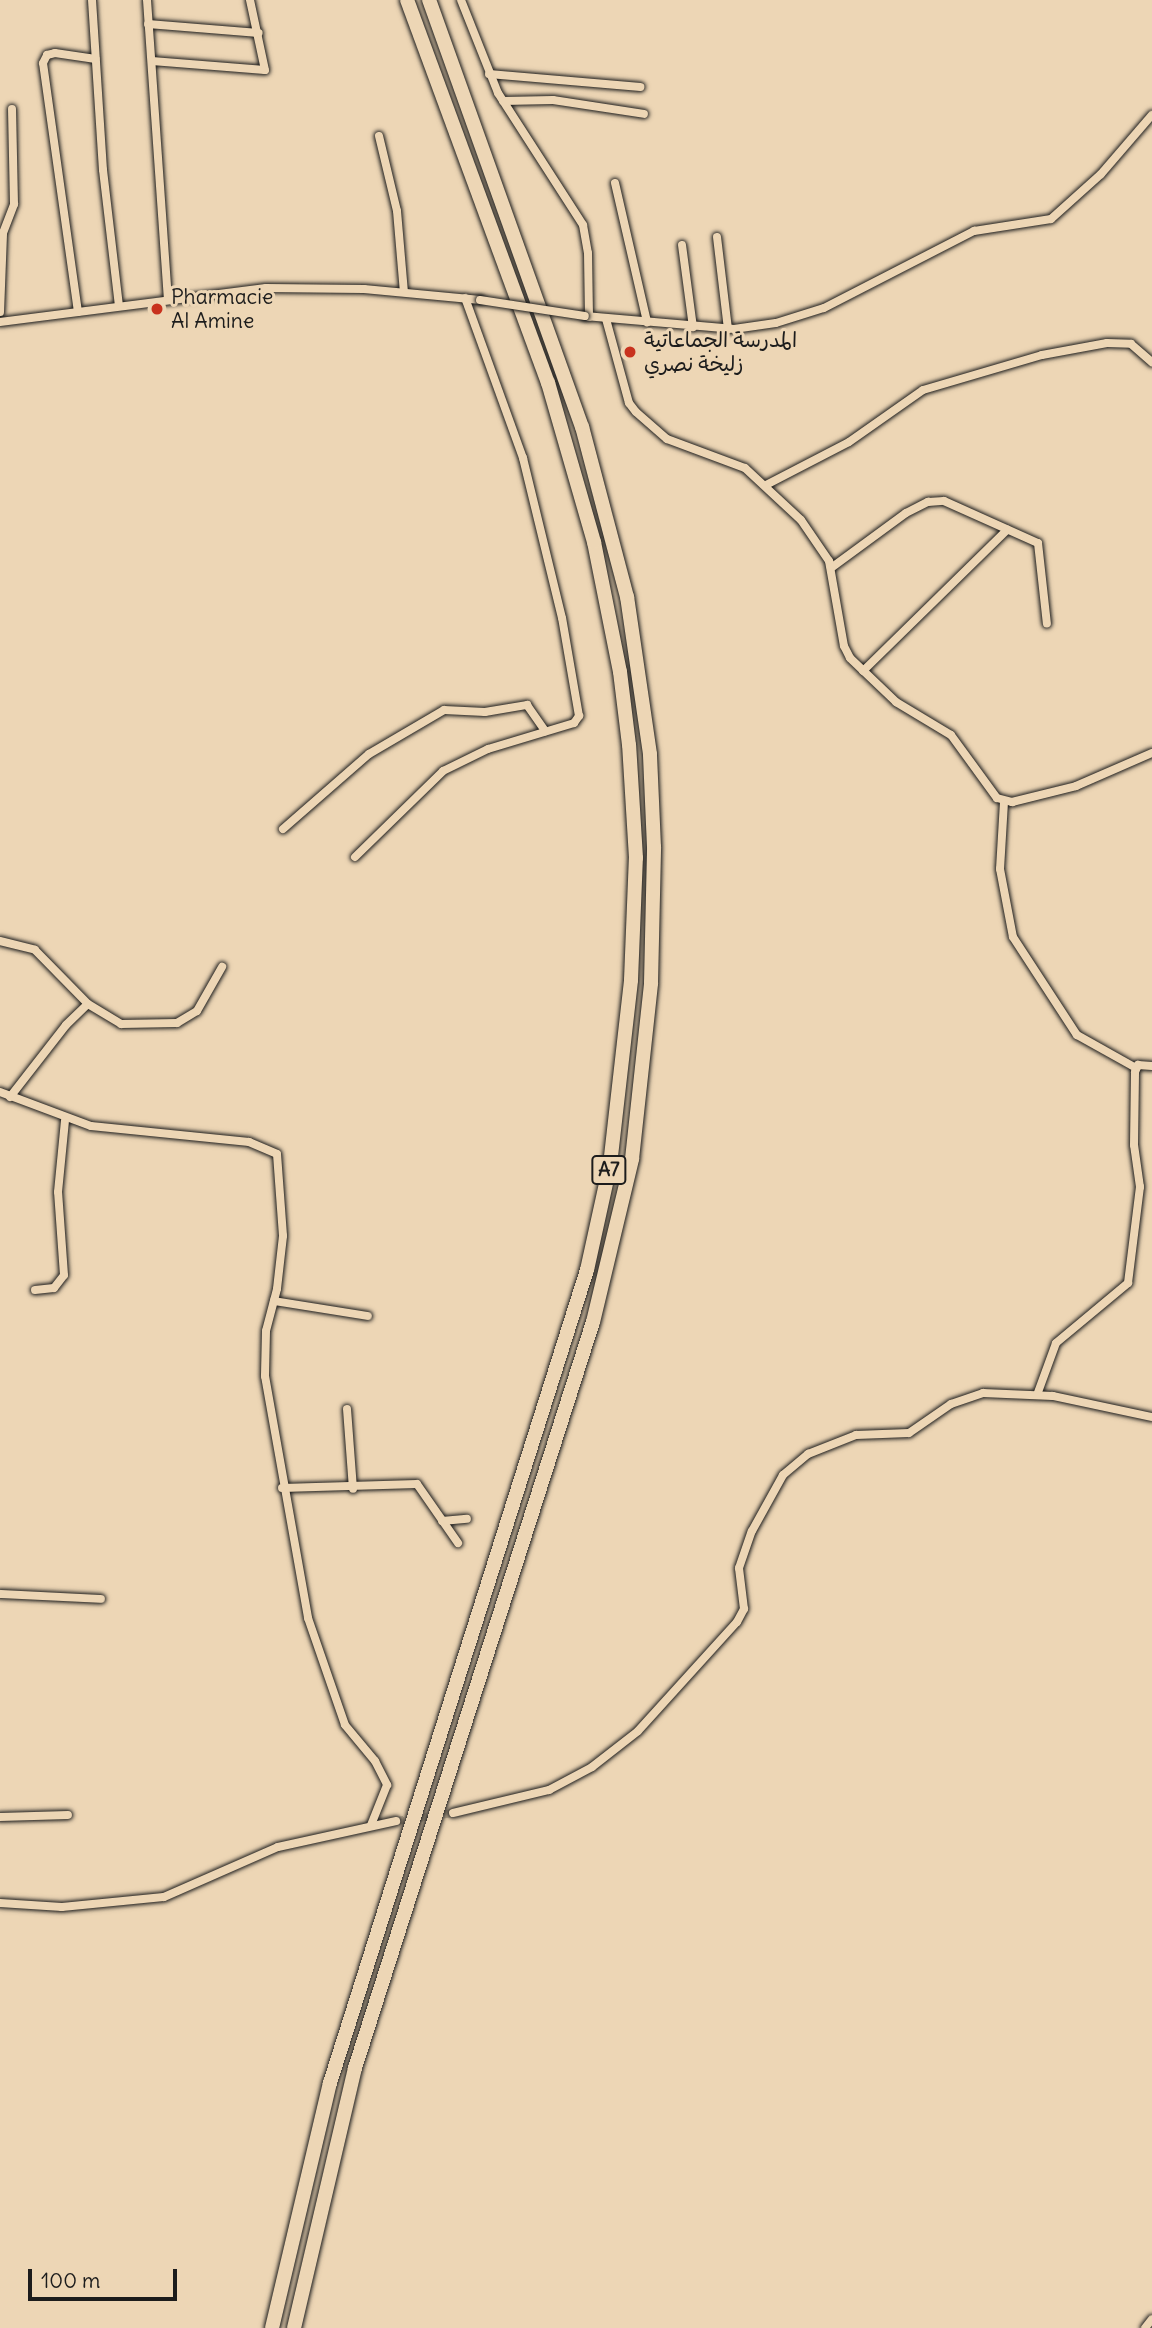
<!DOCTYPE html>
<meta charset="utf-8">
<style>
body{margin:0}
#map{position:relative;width:1152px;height:2328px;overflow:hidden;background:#edd6b5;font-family:Delius,"Playpen Sans Arabic",sans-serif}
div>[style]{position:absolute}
.street-tunnel>*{height:8px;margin-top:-4px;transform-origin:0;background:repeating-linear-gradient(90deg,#c3b196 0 8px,transparent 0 12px)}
.roads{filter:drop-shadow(0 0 2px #1c1c1c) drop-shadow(0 0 2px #1c1c1c)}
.street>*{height:8px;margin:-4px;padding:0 4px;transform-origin:4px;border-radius:4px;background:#edd6b5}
.highway>*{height:14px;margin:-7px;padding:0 7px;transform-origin:7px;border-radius:7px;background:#edd6b5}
.bridges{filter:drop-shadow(0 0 2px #1c1c1c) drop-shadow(0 0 2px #1c1c1c)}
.street-bridge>*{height:8px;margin:-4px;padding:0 4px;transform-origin:4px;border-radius:4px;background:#edd6b5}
.dots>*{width:19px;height:19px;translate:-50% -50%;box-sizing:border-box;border:4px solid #edd6b5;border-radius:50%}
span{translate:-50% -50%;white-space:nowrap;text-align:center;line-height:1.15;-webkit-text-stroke:6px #edd6b5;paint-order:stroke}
.shield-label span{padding:2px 5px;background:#edd6b5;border:2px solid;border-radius:5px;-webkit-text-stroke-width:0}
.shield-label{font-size:19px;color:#1c1c1c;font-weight:700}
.poi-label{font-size:21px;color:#1c1c1c}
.left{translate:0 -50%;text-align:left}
.scale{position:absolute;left:28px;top:2269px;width:149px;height:32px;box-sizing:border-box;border:4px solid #1c1c1c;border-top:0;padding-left:9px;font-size:21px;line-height:24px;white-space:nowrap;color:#1c1c1c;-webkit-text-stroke:5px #edd6b5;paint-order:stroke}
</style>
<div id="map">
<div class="street-tunnel">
<div style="left:396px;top:1821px;width:58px;rotate:-8deg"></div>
</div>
<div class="roads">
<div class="street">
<div style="left:92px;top:0;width:170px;rotate:86.3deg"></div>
<div style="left:103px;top:170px;width:137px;rotate:83.3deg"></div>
<div style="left:147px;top:0;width:300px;rotate:86deg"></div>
<div style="left:461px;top:0;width:100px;rotate:68.3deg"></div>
<div style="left:498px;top:93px;width:157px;rotate:57.2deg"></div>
<div style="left:583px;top:225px;width:28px;rotate:80deg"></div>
<div style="left:588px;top:253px;width:64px;rotate:89.1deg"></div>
<div style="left:148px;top:24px;width:111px;rotate:4.6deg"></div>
<div style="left:152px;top:61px;width:113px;rotate:4.6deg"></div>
<div style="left:265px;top:70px;width:72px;rotate:-102.1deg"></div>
<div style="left:489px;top:74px;width:152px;rotate:4.9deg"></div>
<div style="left:503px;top:101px;width:50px;rotate:-1.1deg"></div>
<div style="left:553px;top:100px;width:92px;rotate:8.7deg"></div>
<div style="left:379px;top:136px;width:77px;rotate:76.5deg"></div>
<div style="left:397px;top:211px;width:81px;rotate:85.1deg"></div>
<div style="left:615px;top:183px;width:143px;rotate:77deg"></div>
<div style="left:717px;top:237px;width:93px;rotate:83.2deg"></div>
<div style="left:682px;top:245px;width:83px;rotate:82.4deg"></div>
<div style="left:0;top:312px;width:79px;rotate:-87.8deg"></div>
<div style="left:3px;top:233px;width:31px;rotate:-69deg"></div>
<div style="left:14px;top:204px;width:95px;rotate:-91.2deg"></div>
<div style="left:78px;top:312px;width:251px;rotate:-98deg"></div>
<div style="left:43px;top:63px;width:9px;rotate:-63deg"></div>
<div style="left:47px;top:55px;width:8px;rotate:-14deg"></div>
<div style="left:55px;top:53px;width:41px;rotate:8.3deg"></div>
<div style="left:585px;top:316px;width:150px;rotate:5deg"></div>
<div style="left:734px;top:329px;width:42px;rotate:-8.1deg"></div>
<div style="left:776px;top:323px;width:50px;rotate:-17.4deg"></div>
<div style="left:824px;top:308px;width:169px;rotate:-27.2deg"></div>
<div style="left:974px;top:231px;width:78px;rotate:-8.9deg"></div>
<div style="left:1051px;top:219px;width:67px;rotate:-42deg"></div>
<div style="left:1101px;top:174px;width:78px;rotate:-49.2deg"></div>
<div style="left:606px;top:319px;width:87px;rotate:74.7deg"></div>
<div style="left:629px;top:403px;width:11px;rotate:52deg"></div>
<div style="left:636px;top:412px;width:41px;rotate:41.1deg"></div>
<div style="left:667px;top:439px;width:83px;rotate:20.4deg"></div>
<div style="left:745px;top:468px;width:76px;rotate:42.9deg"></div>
<div style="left:801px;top:520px;width:50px;rotate:55.7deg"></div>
<div style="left:829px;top:561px;width:86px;rotate:80deg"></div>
<div style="left:844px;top:646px;width:13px;rotate:63deg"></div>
<div style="left:850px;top:658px;width:64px;rotate:43.7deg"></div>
<div style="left:896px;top:702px;width:64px;rotate:31deg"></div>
<div style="left:951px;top:735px;width:78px;rotate:53.9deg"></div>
<div style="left:997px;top:798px;width:16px;rotate:15deg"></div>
<div style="left:1012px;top:802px;width:66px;rotate:-14deg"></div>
<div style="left:1076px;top:786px;width:83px;rotate:-23.5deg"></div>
<div style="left:0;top:322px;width:268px;rotate:-7.3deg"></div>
<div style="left:266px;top:288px;width:98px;rotate:0.6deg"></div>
<div style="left:364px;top:289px;width:117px;rotate:5.4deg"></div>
<div style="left:766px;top:485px;width:93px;rotate:-27.4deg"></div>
<div style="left:849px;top:442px;width:90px;rotate:-35.1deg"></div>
<div style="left:923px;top:390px;width:124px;rotate:-16.4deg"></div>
<div style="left:1042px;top:355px;width:66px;rotate:-10.5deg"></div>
<div style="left:1107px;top:343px;width:24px;rotate:2deg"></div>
<div style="left:1131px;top:344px;width:28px;rotate:41deg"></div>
<div style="left:831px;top:568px;width:93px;rotate:-36.3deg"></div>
<div style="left:906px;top:513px;width:25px;rotate:-27deg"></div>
<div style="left:928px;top:502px;width:16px;rotate:-4deg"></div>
<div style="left:944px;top:501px;width:103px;rotate:24.1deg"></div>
<div style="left:1038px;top:543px;width:81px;rotate:83.7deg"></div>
<div style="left:863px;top:671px;width:202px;rotate:-44.4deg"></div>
<div style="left:1004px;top:802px;width:67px;rotate:93.4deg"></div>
<div style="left:1000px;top:869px;width:69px;rotate:79.2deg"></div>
<div style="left:1013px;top:937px;width:117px;rotate:56.9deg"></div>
<div style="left:1077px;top:1035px;width:68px;rotate:29.2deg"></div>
<div style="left:283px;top:829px;width:114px;rotate:-41.1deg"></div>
<div style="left:369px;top:754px;width:87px;rotate:-30.4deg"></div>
<div style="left:444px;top:710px;width:41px;rotate:2.8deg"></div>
<div style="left:485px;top:712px;width:43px;rotate:-9.5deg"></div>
<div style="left:527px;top:705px;width:32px;rotate:55deg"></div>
<div style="left:355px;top:857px;width:123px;rotate:-44.3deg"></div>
<div style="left:443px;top:771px;width:50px;rotate:-26.1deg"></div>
<div style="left:488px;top:749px;width:90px;rotate:-16.8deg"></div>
<div style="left:574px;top:723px;width:9px;rotate:-54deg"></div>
<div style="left:579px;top:716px;width:99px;rotate:-99.8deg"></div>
<div style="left:562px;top:618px;width:165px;rotate:-103.7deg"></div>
<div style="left:523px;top:458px;width:170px;rotate:-109.9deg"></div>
<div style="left:0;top:941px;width:36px;rotate:14deg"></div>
<div style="left:35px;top:950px;width:76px;rotate:45.5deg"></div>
<div style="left:0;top:1092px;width:97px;rotate:20.5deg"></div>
<div style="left:91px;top:1126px;width:159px;rotate:5.8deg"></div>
<div style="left:249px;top:1142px;width:30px;rotate:23deg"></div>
<div style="left:277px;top:1154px;width:82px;rotate:85.8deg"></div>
<div style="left:283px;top:1236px;width:53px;rotate:96.5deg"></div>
<div style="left:277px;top:1289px;width:43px;rotate:104.7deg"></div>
<div style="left:266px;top:1331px;width:45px;rotate:91.3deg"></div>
<div style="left:265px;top:1376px;width:246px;rotate:79.9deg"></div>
<div style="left:308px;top:1618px;width:113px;rotate:70.9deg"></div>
<div style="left:345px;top:1725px;width:47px;rotate:50.2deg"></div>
<div style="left:375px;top:1761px;width:27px;rotate:63deg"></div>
<div style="left:387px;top:1785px;width:43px;rotate:111.8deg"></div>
<div style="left:10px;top:1097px;width:91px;rotate:-52.1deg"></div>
<div style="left:66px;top:1025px;width:30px;rotate:-44deg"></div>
<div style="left:88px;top:1004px;width:39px;rotate:31deg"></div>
<div style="left:121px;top:1024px;width:56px;rotate:-1deg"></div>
<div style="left:177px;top:1023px;width:23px;rotate:-31deg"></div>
<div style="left:197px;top:1011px;width:51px;rotate:-60.4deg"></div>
<div style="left:35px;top:1290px;width:19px;rotate:-6deg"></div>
<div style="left:54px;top:1288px;width:16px;rotate:-52deg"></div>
<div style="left:64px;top:1275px;width:83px;rotate:-94.1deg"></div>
<div style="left:58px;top:1192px;width:72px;rotate:-84.4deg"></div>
<div style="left:274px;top:1301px;width:95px;rotate:9.1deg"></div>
<div style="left:1037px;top:1395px;width:55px;rotate:-69.9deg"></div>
<div style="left:1056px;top:1343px;width:94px;rotate:-39.8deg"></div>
<div style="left:1128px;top:1283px;width:97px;rotate:-82.9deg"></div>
<div style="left:1140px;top:1187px;width:42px;rotate:-98.1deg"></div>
<div style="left:1134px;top:1145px;width:73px;rotate:-89.2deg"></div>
<div style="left:1135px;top:1072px;width:8px;rotate:-67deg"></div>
<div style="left:1138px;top:1065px;width:14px;rotate:4deg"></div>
<div style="left:347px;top:1409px;width:80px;rotate:85.7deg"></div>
<div style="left:282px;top:1488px;width:135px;rotate:-1.7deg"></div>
<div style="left:417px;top:1484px;width:72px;rotate:55.2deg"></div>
<div style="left:442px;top:1521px;width:25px;rotate:-5deg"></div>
<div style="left:0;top:1594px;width:101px;rotate:2.8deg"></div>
<div style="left:453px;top:1813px;width:99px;rotate:-13.5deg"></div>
<div style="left:549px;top:1790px;width:49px;rotate:-28.1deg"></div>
<div style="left:592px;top:1767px;width:58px;rotate:-38deg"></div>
<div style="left:638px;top:1731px;width:147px;rotate:-47.8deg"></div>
<div style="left:737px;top:1622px;width:15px;rotate:-62deg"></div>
<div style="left:744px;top:1609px;width:41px;rotate:-97deg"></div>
<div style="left:739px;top:1568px;width:39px;rotate:-71deg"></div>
<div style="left:752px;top:1531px;width:64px;rotate:-61deg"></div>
<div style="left:783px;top:1475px;width:33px;rotate:-40deg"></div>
<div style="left:808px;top:1454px;width:52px;rotate:-21.6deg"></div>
<div style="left:856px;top:1435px;width:53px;rotate:-2.2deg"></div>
<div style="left:909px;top:1433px;width:51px;rotate:-34.6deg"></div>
<div style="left:951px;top:1404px;width:34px;rotate:-19deg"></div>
<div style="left:983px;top:1393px;width:70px;rotate:2.5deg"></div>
<div style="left:1053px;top:1396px;width:101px;rotate:12deg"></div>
<div style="left:0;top:1817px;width:68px;rotate:-1.7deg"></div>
<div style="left:0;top:1903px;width:62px;rotate:3.7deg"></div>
<div style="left:62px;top:1907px;width:102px;rotate:-5.6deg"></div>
<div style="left:164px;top:1897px;width:124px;rotate:-23.7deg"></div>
<div style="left:278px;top:1847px;width:121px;rotate:-12.4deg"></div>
<div style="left:1145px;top:2328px;width:11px;rotate:-52deg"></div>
</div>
<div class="highway">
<div style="left:272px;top:2328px;width:252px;rotate:-76.7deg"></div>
<div style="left:330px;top:2083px;width:853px;rotate:-72.46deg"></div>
<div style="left:587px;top:1270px;width:107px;rotate:-77.6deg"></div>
<div style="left:610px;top:1165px;width:186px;rotate:-83.5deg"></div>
<div style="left:631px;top:980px;width:122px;rotate:-87.7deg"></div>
<div style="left:636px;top:858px;width:113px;rotate:-93.5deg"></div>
<div style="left:629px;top:745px;width:74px;rotate:-97deg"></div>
<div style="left:620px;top:672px;width:133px;rotate:-101.3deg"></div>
<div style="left:594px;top:542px;width:166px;rotate:-106.1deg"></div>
<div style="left:548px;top:383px;width:408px;rotate:-110.2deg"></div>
<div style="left:294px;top:2328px;width:267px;rotate:-76.8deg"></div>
<div style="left:355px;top:2068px;width:783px;rotate:-72.31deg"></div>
<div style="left:593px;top:1322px;width:168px;rotate:-76.5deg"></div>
<div style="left:632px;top:1159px;width:177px;rotate:-83.8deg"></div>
<div style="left:651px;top:983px;width:136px;rotate:-88.7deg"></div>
<div style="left:654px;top:847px;width:93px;rotate:-92.5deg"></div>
<div style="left:650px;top:754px;width:159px;rotate:-98.3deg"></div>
<div style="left:627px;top:597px;width:176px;rotate:-104.8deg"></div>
<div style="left:582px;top:427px;width:454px;rotate:-109.7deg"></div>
</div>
</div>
<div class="bridges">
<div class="street-bridge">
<div style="left:480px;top:300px;width:106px;rotate:8.7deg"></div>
</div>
</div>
<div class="dots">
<div style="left:157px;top:309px;background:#c8321e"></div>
<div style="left:630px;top:352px;background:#c8321e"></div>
</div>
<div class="shield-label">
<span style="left:609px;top:1170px">A7</span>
</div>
<div class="poi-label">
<span class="left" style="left:171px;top:309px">Pharmacie<br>Al Amine</span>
<span class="left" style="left:644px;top:352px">المدرسة الجماعاتية<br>زليخة نصري</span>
</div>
<div class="scale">100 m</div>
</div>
